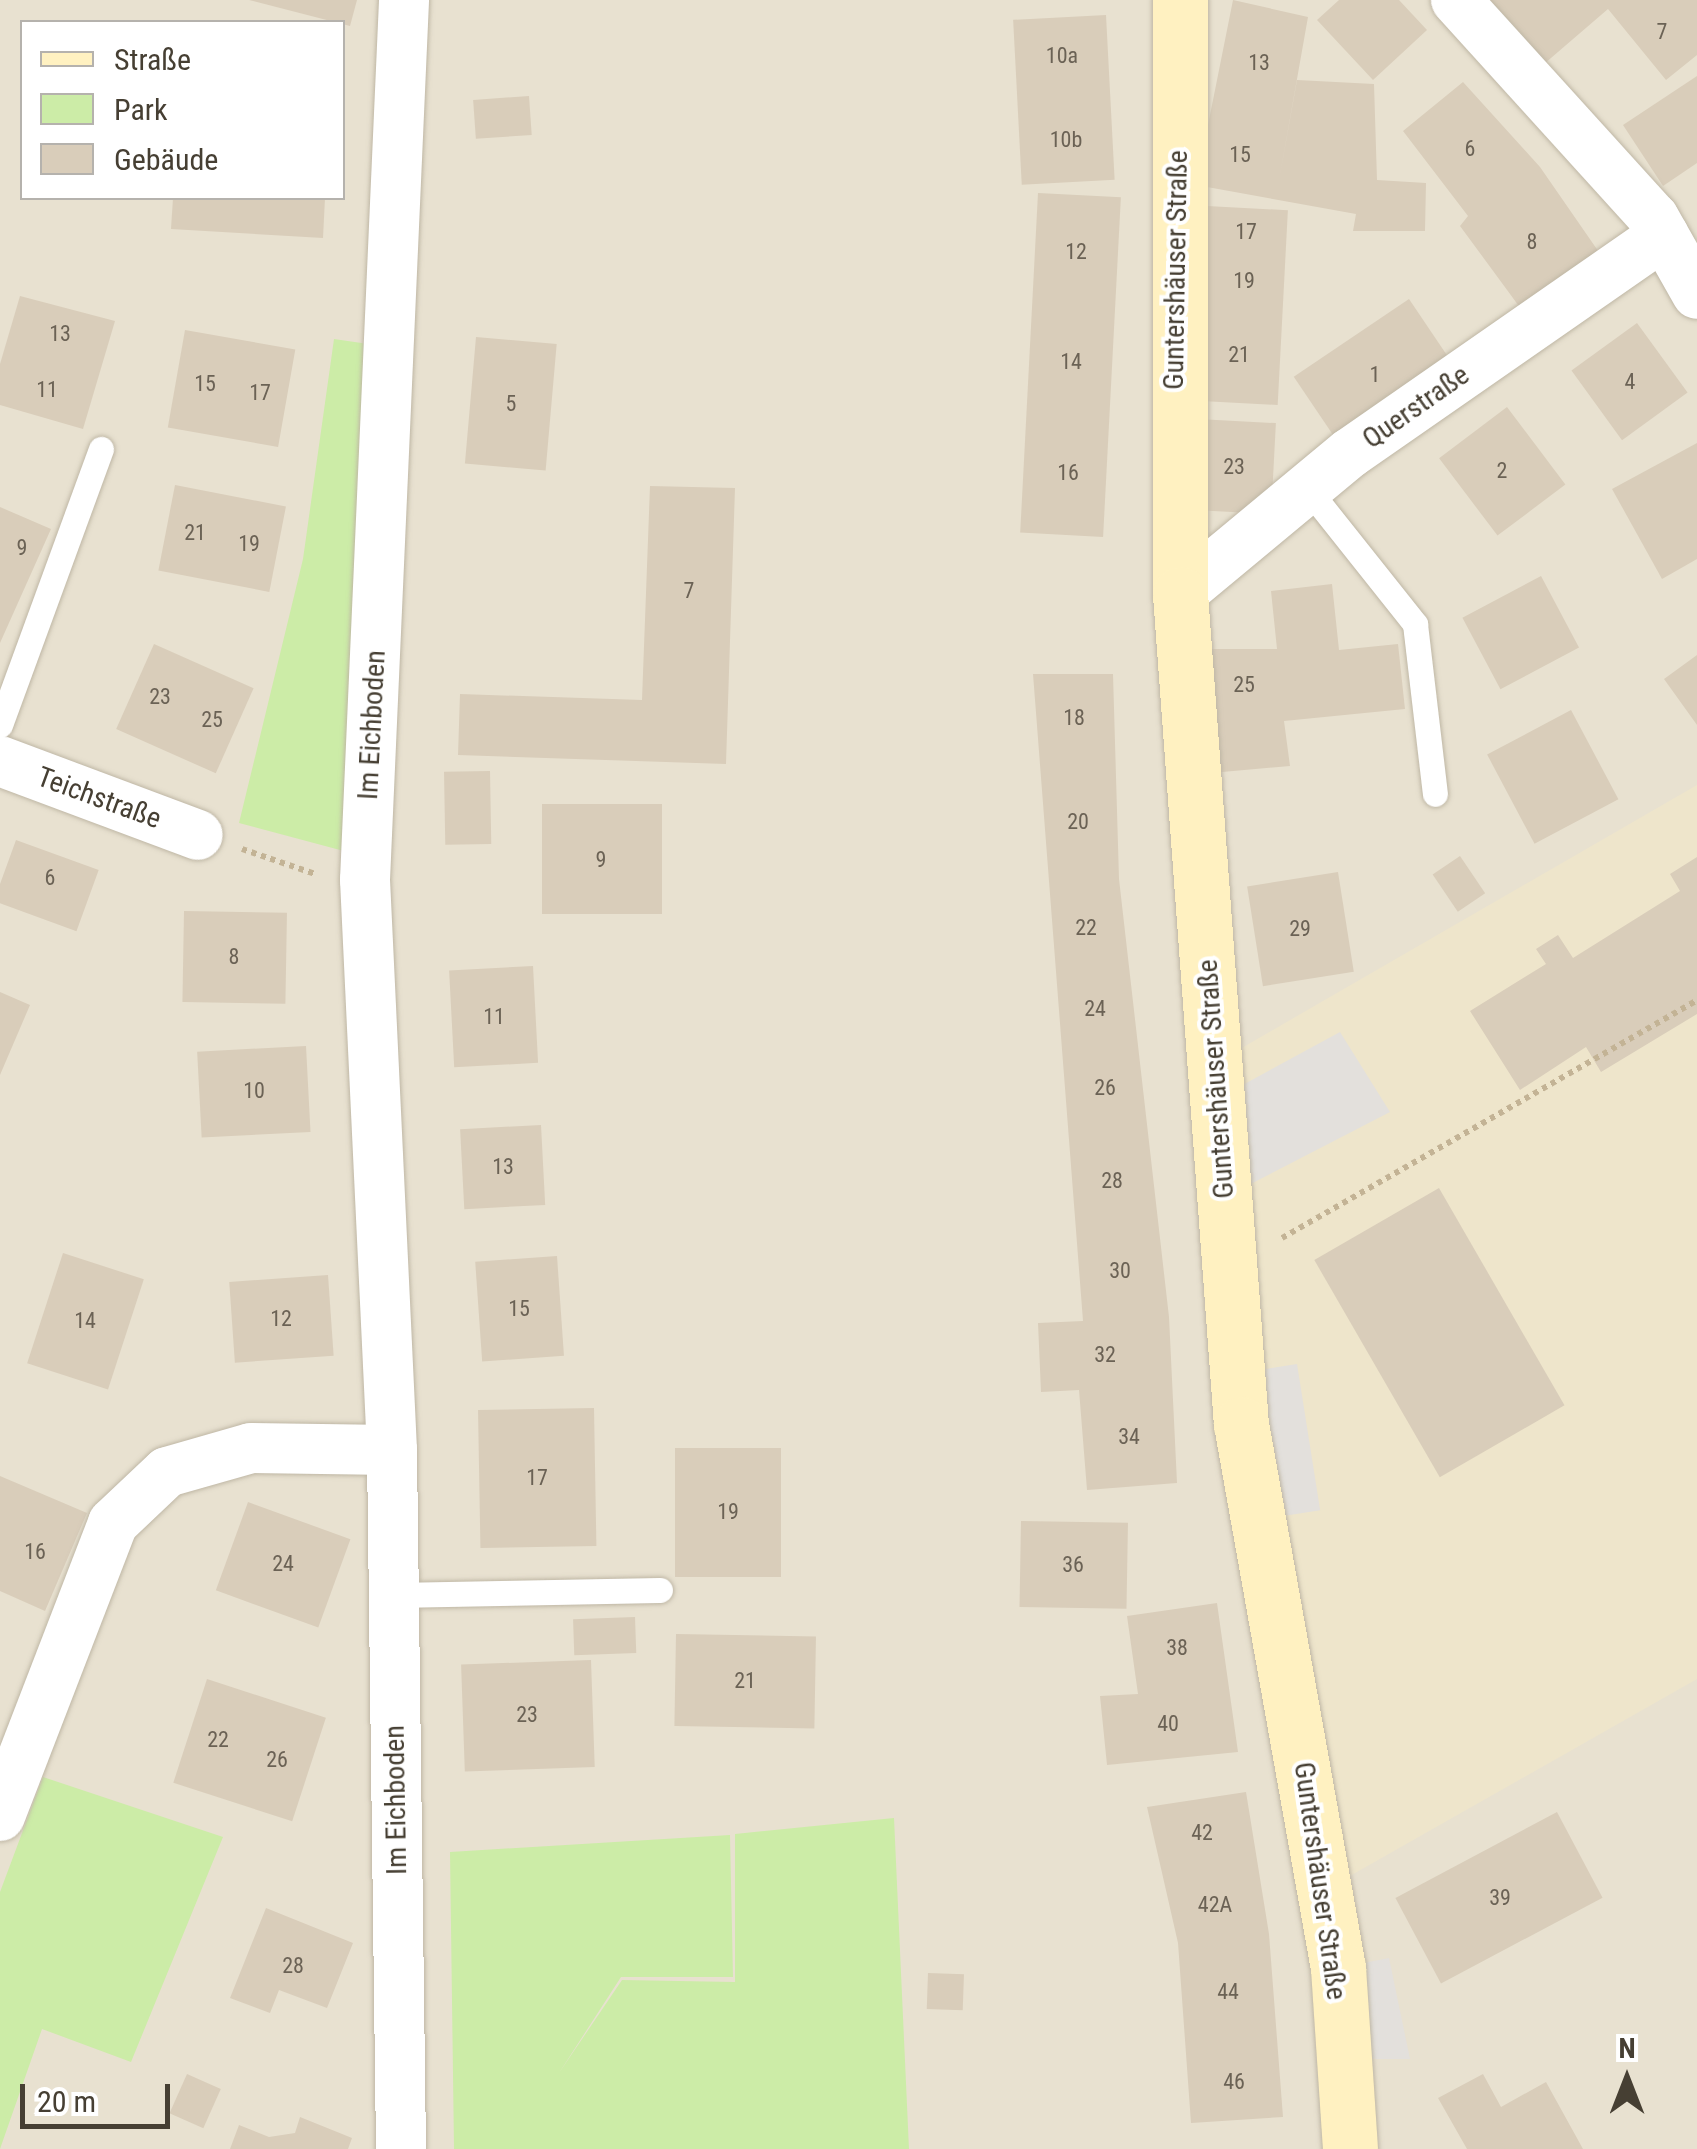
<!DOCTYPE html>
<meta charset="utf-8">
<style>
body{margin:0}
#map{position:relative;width:1697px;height:2149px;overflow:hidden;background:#f3efe3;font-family:"Roboto Condensed",sans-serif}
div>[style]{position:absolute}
.residential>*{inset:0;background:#e8e1d0}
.education>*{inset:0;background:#eee5cb}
.green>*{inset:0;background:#cceca7}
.parking>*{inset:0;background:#e3e0dc;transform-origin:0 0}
.building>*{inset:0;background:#d9cdba;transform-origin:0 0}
.path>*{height:6px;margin-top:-3px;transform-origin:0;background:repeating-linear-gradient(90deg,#c3b395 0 5px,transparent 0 10px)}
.roads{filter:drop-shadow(0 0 2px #bfb7a5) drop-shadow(0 0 2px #bfb7a5)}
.lane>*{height:25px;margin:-12.5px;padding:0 12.5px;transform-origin:12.5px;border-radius:12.5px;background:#fff}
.street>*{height:50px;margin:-25px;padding:0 25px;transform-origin:25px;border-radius:25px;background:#fff}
.secondary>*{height:55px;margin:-27.5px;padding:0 27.5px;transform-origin:27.5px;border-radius:27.5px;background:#fff1c1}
span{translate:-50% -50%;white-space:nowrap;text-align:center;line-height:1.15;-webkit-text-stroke:8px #fff;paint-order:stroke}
.number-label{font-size:22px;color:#6b6255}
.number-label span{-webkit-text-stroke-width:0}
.street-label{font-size:28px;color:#463f33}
.legend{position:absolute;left:20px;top:20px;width:325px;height:180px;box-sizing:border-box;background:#fff;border:2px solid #b5b2ad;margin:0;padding:12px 18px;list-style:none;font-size:30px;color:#463f33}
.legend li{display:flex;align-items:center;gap:20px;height:50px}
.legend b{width:50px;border:2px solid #b5b2ad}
.north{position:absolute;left:1577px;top:2029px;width:100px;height:100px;-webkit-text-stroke:8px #fff;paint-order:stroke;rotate:0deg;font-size:28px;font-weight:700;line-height:40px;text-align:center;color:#463f33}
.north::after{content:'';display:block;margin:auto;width:35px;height:45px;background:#463f33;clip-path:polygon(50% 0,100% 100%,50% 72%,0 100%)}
.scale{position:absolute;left:20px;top:2084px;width:150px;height:45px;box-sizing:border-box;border:5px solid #463f33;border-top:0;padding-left:12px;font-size:30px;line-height:35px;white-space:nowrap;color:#463f33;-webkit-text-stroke:8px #fff;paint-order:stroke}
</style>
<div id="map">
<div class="residential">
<div style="clip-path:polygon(evenodd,0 0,1697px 0,1697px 2149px,0 2149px,0 0,22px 22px,342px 22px,342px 198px,22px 198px,22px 22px)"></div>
</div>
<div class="education">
<div style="clip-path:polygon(1697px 785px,1697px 1679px,1341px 1881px,1278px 1518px,1233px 1053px)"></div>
</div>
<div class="green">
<div style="clip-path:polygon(334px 339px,382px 346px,355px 854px,239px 823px,303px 559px)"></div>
<div style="clip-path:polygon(43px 1777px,223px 1837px,131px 2062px,42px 2029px,0 2149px,0 1892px)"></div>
<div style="clip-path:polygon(894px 1818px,909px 2149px,454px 2149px,450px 1852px,730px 1835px,733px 1977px,621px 1977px,559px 2073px,622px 1980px,735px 1982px,735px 1834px)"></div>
</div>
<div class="parking">
<div style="clip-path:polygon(1340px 1032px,1390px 1112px,1243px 1188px,1239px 1087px)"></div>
<div style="left:1297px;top:1364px;width:148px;height:42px;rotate:81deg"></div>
<div style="clip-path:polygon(1389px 1958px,1410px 2059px,1339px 2059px,1338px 1968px)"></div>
</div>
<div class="building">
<div style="clip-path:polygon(249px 0,357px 0,350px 26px)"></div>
<div style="clip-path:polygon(1233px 0,1308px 17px,1278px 186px,1297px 80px,1374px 84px,1377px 180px,1426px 183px,1425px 231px,1353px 231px,1356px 214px,1196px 185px)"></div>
<div style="clip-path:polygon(1339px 0,1399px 0,1427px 30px,1373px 80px,1317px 20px)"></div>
<div style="clip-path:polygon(1490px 0,1697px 0,1697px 55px,1666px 80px,1608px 9px,1544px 64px)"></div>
<div style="left:1106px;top:15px;width:165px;height:93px;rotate:87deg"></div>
<div style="clip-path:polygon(1697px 76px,1697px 163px,1663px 186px,1623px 125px)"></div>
<div style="clip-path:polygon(1463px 82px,1540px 167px,1603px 258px,1527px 317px,1460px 226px,1468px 216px,1403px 131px)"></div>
<div style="left:529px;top:96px;width:39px;height:56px;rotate:86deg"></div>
<div style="left:1038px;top:193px;width:83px;height:340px;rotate:3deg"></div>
<div style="clip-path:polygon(173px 198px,325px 198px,323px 238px,171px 229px)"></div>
<div style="left:1207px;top:206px;width:81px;height:195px;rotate:3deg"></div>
<div style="clip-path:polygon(20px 296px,115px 321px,83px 429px,0 405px,0 364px)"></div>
<div style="left:1409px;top:299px;width:89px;height:139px;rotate:56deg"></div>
<div style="left:1637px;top:323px;width:86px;height:81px;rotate:54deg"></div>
<div style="left:185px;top:330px;width:112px;height:99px;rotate:10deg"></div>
<div style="left:476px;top:337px;width:81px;height:127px;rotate:5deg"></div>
<div style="left:1507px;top:407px;width:97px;height:85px;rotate:53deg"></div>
<div style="left:1198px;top:419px;width:78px;height:91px;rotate:3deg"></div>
<div style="clip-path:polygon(1697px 443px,1697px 559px,1662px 579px,1612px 489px)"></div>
<div style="left:175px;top:485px;width:113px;height:87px;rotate:11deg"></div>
<div style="clip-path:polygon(650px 486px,735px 488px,726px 764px,458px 755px,460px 694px,642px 700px)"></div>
<div style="clip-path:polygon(0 507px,51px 529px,0 643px)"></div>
<div style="left:1541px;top:576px;width:81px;height:89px;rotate:62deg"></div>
<div style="clip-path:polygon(1332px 584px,1339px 650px,1398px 644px,1405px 709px,1284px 721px,1290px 766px,1211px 773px,1206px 649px,1277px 649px,1271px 591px)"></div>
<div style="left:154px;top:644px;width:109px;height:93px;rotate:24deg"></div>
<div style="clip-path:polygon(1697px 655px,1697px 725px,1664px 679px)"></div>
<div style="clip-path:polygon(1033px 674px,1113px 674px,1119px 879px,1169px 1317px,1177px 1483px,1087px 1490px,1079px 1390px,1041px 1392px,1038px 1323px,1083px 1321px)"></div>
<div style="left:1571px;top:710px;width:101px;height:95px;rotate:62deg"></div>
<div style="left:490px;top:771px;width:73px;height:46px;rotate:89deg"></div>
<div style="left:542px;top:804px;width:120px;height:110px"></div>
<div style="left:16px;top:840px;width:88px;height:65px;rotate:20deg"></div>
<div style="left:1460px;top:856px;width:45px;height:33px;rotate:56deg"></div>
<div style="clip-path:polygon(1697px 857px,1697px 1014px,1601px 1072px,1586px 1047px,1520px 1090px,1470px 1011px,1546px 964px,1536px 949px,1558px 935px,1573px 958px,1680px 891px,1670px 874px)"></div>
<div style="left:1338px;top:872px;width:101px;height:92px;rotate:81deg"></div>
<div style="left:184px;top:911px;width:103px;height:91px;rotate:1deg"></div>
<div style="left:533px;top:966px;width:97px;height:84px;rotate:87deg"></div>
<div style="clip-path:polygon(0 992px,30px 1005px,0 1075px)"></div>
<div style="left:306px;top:1046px;width:86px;height:109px;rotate:87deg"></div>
<div style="left:541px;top:1125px;width:80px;height:81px;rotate:87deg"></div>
<div style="left:1439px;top:1188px;width:251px;height:144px;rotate:60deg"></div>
<div style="left:63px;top:1253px;width:85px;height:116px;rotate:18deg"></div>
<div style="left:557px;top:1256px;width:100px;height:82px;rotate:86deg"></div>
<div style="left:328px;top:1275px;width:81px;height:99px;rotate:86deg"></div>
<div style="left:594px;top:1408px;width:138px;height:116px;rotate:89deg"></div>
<div style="left:675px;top:1448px;width:106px;height:129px"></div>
<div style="clip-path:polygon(0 1476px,87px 1513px,45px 1611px,0 1591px)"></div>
<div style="left:248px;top:1502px;width:109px;height:94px;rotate:20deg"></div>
<div style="left:1021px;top:1521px;width:107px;height:86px;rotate:1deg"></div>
<div style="clip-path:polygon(1217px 1603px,1238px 1752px,1107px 1765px,1100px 1696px,1138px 1694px,1127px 1616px)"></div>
<div style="left:635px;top:1617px;width:36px;height:62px;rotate:88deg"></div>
<div style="left:676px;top:1634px;width:140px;height:92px;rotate:1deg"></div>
<div style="left:591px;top:1660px;width:107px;height:130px;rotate:88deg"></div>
<div style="left:207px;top:1679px;width:125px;height:109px;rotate:18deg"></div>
<div style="clip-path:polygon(1246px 1792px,1269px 1934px,1283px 2117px,1191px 2123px,1178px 1943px,1147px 1807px)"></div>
<div style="left:1557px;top:1812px;width:97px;height:183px;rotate:62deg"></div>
<div style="clip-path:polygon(266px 1908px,353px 1943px,327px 2008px,279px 1990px,270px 2013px,230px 1998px)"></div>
<div style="left:928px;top:1973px;width:36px;height:36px;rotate:2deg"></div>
<div style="left:187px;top:2074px;width:37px;height:43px;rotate:24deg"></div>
<div style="clip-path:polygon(1483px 2074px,1501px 2107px,1546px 2082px,1583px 2149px,1467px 2149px,1438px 2098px)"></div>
<div style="clip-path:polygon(300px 2117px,352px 2138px,348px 2149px,230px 2149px,239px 2125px,269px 2137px,295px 2133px)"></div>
</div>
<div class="path">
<div style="left:242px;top:849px;width:77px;rotate:18.9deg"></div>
<div style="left:1282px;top:1238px;width:478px;rotate:-29.8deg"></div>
</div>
<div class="roads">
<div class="lane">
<div style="left:1307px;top:488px;width:174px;rotate:51.5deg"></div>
<div style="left:1415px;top:624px;width:171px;rotate:83.3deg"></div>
<div style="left:0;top:725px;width:294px;rotate:-69.9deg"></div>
<div style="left:394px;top:1595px;width:266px;rotate:-1.1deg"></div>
</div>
<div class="street">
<div style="left:1456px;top:0;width:294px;rotate:47.8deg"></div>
<div style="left:1654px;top:218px;width:87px;rotate:60.5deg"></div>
<div style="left:1180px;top:594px;width:221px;rotate:-39.7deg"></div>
<div style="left:1350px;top:453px;width:382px;rotate:-34.8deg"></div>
<div style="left:0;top:761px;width:211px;rotate:20.5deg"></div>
<div style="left:0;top:1816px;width:314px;rotate:-68.9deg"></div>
<div style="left:113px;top:1523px;width:74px;rotate:-43.4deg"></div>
<div style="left:167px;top:1472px;width:87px;rotate:-15.9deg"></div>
<div style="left:251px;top:1448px;width:141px;rotate:0.8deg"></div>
<div style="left:401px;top:2149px;width:699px;rotate:-90.74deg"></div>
<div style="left:392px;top:1450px;width:571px;rotate:-92.71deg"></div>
<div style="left:365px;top:880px;width:881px;rotate:-87.46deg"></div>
</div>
<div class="secondary">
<div style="left:1180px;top:0;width:594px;rotate:90deg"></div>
<div style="left:1180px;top:594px;width:832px;rotate:85.8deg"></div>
<div style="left:1241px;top:1424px;width:553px;rotate:79.89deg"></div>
<div style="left:1338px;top:1968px;width:181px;rotate:86.2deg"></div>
</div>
</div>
<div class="number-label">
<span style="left:1662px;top:32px">7</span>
<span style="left:1062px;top:56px">10a</span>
<span style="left:1259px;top:63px">13</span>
<span style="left:1066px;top:140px">10b</span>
<span style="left:1470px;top:149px">6</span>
<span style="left:1240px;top:155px">15</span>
<span style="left:1246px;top:232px">17</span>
<span style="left:1532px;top:242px">8</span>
<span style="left:1076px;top:252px">12</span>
<span style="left:1244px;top:281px">19</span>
<span style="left:60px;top:334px">13</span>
<span style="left:1239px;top:355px">21</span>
<span style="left:1071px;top:362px">14</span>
<span style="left:1375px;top:375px">1</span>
<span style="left:1630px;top:382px">4</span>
<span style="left:205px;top:384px">15</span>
<span style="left:47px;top:390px">11</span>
<span style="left:260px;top:393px">17</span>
<span style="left:511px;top:404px">5</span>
<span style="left:1234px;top:467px">23</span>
<span style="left:1502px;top:471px">2</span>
<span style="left:1068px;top:473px">16</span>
<span style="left:195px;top:533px">21</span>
<span style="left:249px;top:544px">19</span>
<span style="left:22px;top:548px">9</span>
<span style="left:689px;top:591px">7</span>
<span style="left:1244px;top:685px">25</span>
<span style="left:160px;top:697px">23</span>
<span style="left:1074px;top:718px">18</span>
<span style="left:212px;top:720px">25</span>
<span style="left:1078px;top:822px">20</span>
<span style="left:601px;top:860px">9</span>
<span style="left:50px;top:878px">6</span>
<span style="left:1086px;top:928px">22</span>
<span style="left:1300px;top:929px">29</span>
<span style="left:234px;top:957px">8</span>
<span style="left:1095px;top:1009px">24</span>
<span style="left:494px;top:1017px">11</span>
<span style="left:1105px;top:1088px">26</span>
<span style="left:254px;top:1091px">10</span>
<span style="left:503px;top:1167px">13</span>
<span style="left:1112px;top:1181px">28</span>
<span style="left:1120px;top:1271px">30</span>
<span style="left:519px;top:1309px">15</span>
<span style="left:281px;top:1319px">12</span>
<span style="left:85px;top:1321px">14</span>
<span style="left:1105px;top:1355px">32</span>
<span style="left:1129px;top:1437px">34</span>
<span style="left:537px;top:1478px">17</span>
<span style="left:728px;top:1512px">19</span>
<span style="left:35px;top:1552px">16</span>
<span style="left:283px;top:1564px">24</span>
<span style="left:1073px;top:1565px">36</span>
<span style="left:1177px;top:1648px">38</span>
<span style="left:745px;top:1681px">21</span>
<span style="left:527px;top:1715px">23</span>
<span style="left:1168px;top:1724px">40</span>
<span style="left:218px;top:1740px">22</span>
<span style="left:277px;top:1760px">26</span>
<span style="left:1202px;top:1833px">42</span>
<span style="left:1500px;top:1898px">39</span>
<span style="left:1215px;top:1905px">42A</span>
<span style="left:293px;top:1966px">28</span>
<span style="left:1228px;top:1992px">44</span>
<span style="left:1234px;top:2082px">46</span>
</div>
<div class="street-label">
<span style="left:1176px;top:270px;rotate:-89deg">Guntershäuser Straße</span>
<span style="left:1416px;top:407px;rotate:-35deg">Querstraße</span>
<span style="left:372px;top:725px;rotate:-87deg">Im Eichboden</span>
<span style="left:99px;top:798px;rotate:20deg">Teichstraße</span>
<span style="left:1216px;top:1079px;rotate:-94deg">Guntershäuser Straße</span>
<span style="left:396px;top:1800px;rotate:-91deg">Im Eichboden</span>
<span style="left:1320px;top:1881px;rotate:82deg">Guntershäuser Straße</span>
</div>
<ul class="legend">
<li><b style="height:12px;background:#fff1c1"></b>Straße</li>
<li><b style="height:28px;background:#cceca7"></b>Park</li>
<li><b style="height:28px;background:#d9cdba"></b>Gebäude</li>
</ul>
<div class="north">N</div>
<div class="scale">20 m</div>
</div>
